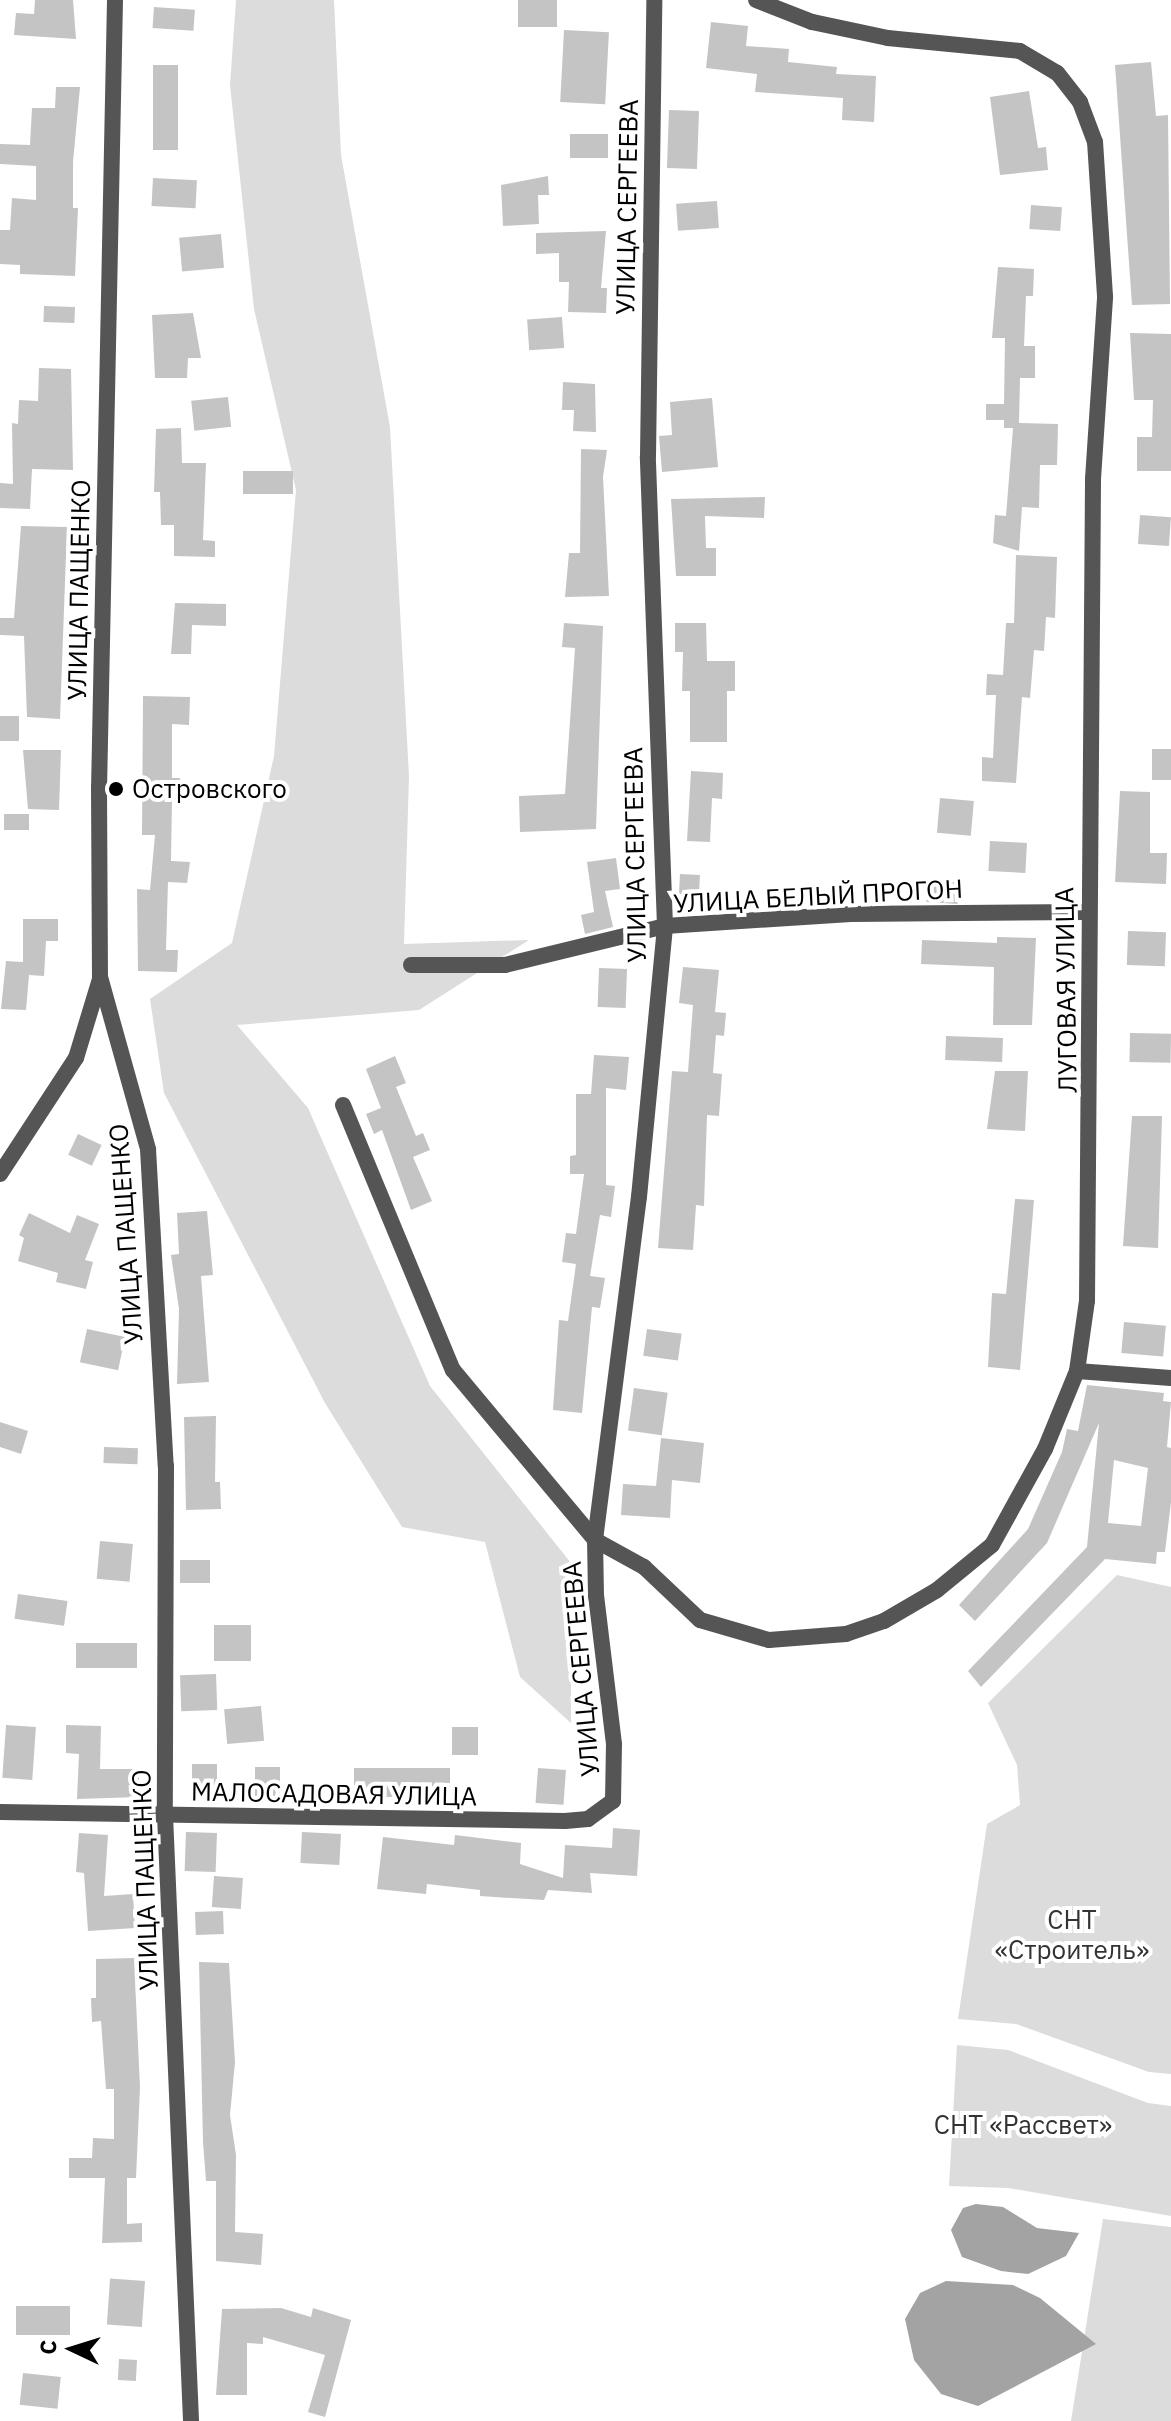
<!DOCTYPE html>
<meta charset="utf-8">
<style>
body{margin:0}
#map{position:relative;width:1171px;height:2421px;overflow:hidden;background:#fff;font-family:"IBM Plex Sans",sans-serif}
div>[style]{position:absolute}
.green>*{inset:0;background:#dcdcdc}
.water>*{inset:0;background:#a3a3a3}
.building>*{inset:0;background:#c4c4c4;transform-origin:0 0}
.minor>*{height:16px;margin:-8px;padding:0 8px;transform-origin:8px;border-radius:8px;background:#555}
.tertiary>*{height:16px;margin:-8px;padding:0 8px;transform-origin:8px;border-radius:8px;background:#555}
.dots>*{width:22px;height:22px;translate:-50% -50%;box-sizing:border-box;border:4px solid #fff;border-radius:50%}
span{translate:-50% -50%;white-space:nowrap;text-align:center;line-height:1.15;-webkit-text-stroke:8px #fff;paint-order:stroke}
.street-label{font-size:26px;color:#000}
.poi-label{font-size:26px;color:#000}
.left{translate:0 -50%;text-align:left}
.park-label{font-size:26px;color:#333}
.north{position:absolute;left:32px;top:2309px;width:80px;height:80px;-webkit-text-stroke:6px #fff;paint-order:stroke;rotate:274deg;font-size:22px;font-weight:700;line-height:32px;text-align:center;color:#000}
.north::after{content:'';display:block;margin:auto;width:28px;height:36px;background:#000;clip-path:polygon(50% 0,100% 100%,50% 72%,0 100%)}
</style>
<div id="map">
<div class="green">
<div style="clip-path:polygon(236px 0,334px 0,341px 155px,390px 427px,409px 776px,404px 944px,529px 940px,419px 1010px,237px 1025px,308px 1108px,430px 1386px,571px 1563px,571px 1723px,520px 1677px,485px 1542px,402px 1527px,325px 1403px,164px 1093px,150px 999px,232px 943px,274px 756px,296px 490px,254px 309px,230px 85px)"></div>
<div style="clip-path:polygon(1117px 1575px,1171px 1587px,1171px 2074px,1149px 2072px,1016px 2024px,958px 2019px,987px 1824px,1020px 1805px,1017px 1765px,988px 1703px)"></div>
<div style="clip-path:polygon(957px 2045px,1008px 2050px,1148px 2103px,1171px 2106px,1171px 2216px,1008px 2188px,949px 2186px)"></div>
<div style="clip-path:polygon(1103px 2219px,1171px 2227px,1171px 2421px,1071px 2421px)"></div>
</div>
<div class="water">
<div style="clip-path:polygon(976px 2204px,1003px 2207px,1037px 2228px,1079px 2233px,1066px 2256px,1028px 2274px,1001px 2271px,962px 2257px,951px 2230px,963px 2208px)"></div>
<div style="clip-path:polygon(946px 2281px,1013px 2285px,1040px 2298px,1096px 2344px,978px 2406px,941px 2394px,914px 2360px,905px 2319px,920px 2293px)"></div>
</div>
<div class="building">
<div style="clip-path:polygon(35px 0,73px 0,76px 39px,14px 35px,16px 13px,34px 14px)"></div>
<div style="left:518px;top:0;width:39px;height:27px"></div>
<div style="left:154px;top:7px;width:41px;height:21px;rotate:4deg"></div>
<div style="clip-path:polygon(711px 22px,748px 26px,746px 46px,789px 49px,788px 62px,837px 67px,836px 74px,876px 76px,874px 122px,842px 120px,843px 98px,755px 92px,757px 74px,706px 68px)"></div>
<div style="left:564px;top:30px;width:45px;height:72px;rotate:3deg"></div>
<div style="clip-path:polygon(1151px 62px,1156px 116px,1168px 115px,1170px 304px,1132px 305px,1115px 65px)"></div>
<div style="left:153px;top:65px;width:25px;height:85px"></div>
<div style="clip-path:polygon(56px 87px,80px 87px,73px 162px,73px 208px,78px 208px,75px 276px,20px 274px,20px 265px,0 264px,0 230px,10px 230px,12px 198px,36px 200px,36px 166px,0 164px,0 144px,30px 145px,32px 108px,55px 108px)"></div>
<div style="clip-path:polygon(1029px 91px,1038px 148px,1046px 147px,1048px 170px,1000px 175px,990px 97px)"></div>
<div style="left:669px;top:110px;width:30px;height:58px;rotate:2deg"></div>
<div style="left:570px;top:134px;width:38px;height:24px"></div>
<div style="clip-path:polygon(548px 176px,549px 195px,538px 195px,539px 224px,503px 226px,501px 185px)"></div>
<div style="left:153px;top:178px;width:44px;height:28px;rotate:3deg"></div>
<div style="left:717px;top:201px;width:27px;height:41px;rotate:86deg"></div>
<div style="left:1031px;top:205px;width:31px;height:24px;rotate:4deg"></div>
<div style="clip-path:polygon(606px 231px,601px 288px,607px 288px,606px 313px,568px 312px,569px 282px,559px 282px,559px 253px,536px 254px,536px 233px)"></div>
<div style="left:221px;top:234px;width:34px;height:42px;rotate:85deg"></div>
<div style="clip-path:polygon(998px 267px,1034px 269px,1033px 296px,1026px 296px,1024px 346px,1035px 346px,1035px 378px,1020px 378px,1019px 423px,1058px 424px,1057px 465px,1040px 465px,1039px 508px,1022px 507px,1019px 551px,993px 543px,995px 515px,1006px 516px,1013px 428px,1004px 428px,1004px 420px,986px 420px,986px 404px,1004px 404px,1005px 338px,992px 338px)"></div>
<div style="left:44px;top:306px;width:31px;height:16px;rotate:2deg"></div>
<div style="clip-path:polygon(193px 313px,201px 358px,188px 358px,187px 378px,155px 378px,152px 315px)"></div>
<div style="left:562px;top:317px;width:31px;height:35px;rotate:86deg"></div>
<div style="clip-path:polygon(1130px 333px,1171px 334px,1171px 471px,1137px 471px,1137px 437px,1152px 437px,1153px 400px,1134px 400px)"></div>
<div style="clip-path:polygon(39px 368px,71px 369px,73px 470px,32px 469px,30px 509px,0 508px,0 483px,13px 484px,12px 423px,18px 424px,19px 400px,38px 401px)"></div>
<div style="clip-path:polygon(563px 382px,595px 384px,596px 432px,573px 431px,574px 410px,562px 410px)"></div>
<div style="left:228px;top:397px;width:30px;height:37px;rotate:84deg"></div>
<div style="clip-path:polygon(712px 398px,718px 467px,662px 472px,659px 436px,672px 435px,670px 402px)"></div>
<div style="clip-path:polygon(181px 428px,182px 463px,206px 463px,203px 540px,215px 541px,215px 557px,174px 556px,174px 525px,161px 525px,160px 492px,154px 492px,156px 429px)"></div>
<div style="clip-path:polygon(581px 449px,607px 450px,603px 477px,609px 596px,565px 597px,569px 553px,580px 553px)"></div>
<div style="left:243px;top:471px;width:50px;height:23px"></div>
<div style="clip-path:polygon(765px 497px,764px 518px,705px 516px,706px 548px,716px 548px,716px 576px,676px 576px,671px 499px)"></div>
<div style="left:1140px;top:515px;width:31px;height:29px;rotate:4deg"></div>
<div style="clip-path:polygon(21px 526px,67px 527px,60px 719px,27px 717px,24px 636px,0 635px,0 618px,14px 618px)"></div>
<div style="clip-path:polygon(1016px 555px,1057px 557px,1055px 618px,1046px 617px,1044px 651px,1034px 650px,1030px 698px,1022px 697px,1016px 783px,982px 781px,982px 757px,993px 758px,996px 695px,986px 695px,987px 674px,1003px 675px,1006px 623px,1014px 623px)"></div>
<div style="clip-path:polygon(175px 603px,226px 604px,226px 626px,192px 625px,191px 654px,171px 654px)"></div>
<div style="clip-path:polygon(564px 623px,603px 626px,596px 829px,520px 832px,519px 796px,565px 794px,575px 648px,562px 647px)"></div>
<div style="clip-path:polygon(675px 623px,706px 623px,707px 661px,735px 661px,735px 691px,727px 691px,727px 742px,690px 742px,690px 691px,682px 691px,683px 652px,675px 652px)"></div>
<div style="clip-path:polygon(143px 696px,190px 697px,189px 725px,172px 724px,172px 778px,180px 778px,179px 799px,172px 799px,171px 861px,190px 862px,187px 883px,168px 882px,166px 950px,178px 950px,177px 972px,138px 971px,137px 889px,150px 890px,155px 835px,142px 835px)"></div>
<div style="left:0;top:716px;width:19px;height:25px"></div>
<div style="left:1152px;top:749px;width:19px;height:31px"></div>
<div style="clip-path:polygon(23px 750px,61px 750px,59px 810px,28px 809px)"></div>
<div style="clip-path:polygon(691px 771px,723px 773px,722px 799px,712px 798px,710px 842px,687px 841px)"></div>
<div style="clip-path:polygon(1120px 791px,1150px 792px,1150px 853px,1167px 853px,1166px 884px,1115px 882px)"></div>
<div style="left:940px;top:798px;width:34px;height:35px;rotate:5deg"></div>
<div style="left:4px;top:814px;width:25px;height:16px"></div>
<div style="left:990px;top:841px;width:37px;height:30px;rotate:3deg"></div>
<div style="clip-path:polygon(616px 858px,620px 889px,605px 891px,613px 927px,585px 934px,581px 915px,594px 912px,587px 862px)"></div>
<div style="left:680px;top:874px;width:20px;height:20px;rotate:3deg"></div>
<div style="left:928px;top:880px;width:31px;height:22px;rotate:4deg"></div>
<div style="clip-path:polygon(23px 919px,58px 919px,58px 941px,46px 941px,44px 976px,29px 975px,26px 1010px,1px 1009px,6px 961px,23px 962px)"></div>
<div style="left:1128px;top:931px;width:38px;height:34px;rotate:2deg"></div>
<div style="clip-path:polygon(997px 937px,1036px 938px,1032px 1025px,993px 1025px,994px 967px,921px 964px,922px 940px,997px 943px)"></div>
<div style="clip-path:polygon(683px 967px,719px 970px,715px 1012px,726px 1013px,724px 1036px,716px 1035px,713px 1073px,722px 1074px,719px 1116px,707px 1115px,704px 1206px,696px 1205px,693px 1250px,658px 1248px,672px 1071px,688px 1072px,693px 1005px,679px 1003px)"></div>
<div style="left:599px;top:968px;width:28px;height:39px;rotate:2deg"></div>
<div style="left:1130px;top:1033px;width:41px;height:29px;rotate:1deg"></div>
<div style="left:946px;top:1036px;width:57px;height:24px;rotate:2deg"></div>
<div style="clip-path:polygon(594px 1055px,629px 1057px,626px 1090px,606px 1088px,606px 1185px,615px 1186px,611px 1217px,600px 1215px,590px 1276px,605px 1278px,600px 1308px,592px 1307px,582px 1413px,553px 1410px,559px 1320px,568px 1321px,576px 1264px,562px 1262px,566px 1233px,576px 1234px,584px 1174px,570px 1174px,570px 1156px,576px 1155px,576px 1094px,591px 1094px)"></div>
<div style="clip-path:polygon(395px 1056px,406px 1083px,396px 1087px,416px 1136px,423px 1133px,430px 1150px,413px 1157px,432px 1201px,411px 1210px,382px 1130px,374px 1134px,366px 1114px,381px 1108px,366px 1069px)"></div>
<div style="clip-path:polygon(995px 1071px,1028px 1071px,1025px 1131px,987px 1129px)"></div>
<div style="clip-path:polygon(1132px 1116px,1162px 1116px,1158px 1248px,1123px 1246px)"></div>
<div style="left:78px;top:1134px;width:26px;height:23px;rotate:25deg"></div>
<div style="clip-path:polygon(1015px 1199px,1034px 1200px,1020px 1370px,988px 1367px,992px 1293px,1006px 1294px)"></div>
<div style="clip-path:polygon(207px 1211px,213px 1275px,201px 1276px,209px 1382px,177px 1384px,179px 1309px,171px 1255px,179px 1254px,177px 1213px)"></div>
<div style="clip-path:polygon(29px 1213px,70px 1233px,77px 1215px,99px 1224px,85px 1260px,93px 1262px,86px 1289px,56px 1282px,58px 1273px,18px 1261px,24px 1238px,19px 1235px)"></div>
<div style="left:1124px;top:1322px;width:42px;height:31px;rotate:5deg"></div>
<div style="left:87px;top:1329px;width:39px;height:34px;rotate:12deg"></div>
<div style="left:647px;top:1329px;width:35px;height:27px;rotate:8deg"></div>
<div style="clip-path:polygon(evenodd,1087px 1385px,1164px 1393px,1163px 1401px,1171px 1402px,1167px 1447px,1171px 1448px,1171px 1502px,1165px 1552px,1157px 1552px,1156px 1564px,1105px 1559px,981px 1687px,968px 1671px,1087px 1547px,1099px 1423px,1047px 1543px,975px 1621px,959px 1605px,1028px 1529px,1062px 1452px,1067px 1429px,1078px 1431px,1087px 1385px,1114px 1460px,1148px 1468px,1141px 1526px,1108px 1523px,1114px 1460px)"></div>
<div style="left:634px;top:1388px;width:34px;height:43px;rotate:8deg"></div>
<div style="clip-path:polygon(216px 1416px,215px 1482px,220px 1482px,221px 1509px,186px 1510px,184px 1417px)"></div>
<div style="clip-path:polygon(0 1422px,28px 1431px,21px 1454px,0 1447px)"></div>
<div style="clip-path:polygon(661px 1438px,704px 1443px,700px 1483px,672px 1480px,670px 1518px,621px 1515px,623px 1484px,656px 1486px)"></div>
<div style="left:104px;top:1447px;width:34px;height:16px;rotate:2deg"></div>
<div style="left:100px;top:1541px;width:33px;height:38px;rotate:5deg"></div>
<div style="left:210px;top:1560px;width:23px;height:30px;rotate:90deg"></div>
<div style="left:18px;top:1594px;width:50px;height:25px;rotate:8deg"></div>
<div style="left:251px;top:1625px;width:36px;height:37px;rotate:90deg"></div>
<div style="left:137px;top:1643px;width:25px;height:61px;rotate:90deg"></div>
<div style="left:216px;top:1674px;width:36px;height:36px;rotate:88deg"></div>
<div style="left:261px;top:1706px;width:35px;height:37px;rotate:85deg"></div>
<div style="left:6px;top:1725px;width:30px;height:53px;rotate:4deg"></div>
<div style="clip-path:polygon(66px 1725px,101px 1726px,100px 1769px,139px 1769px,139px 1797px,77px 1799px,79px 1754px,66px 1753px)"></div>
<div style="left:452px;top:1727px;width:26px;height:28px"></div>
<div style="left:192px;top:1764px;width:25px;height:28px"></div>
<div style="left:255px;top:1767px;width:25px;height:29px"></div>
<div style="left:450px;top:1768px;width:29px;height:96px;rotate:90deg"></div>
<div style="left:538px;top:1768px;width:28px;height:35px;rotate:4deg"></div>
<div style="clip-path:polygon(613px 1828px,640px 1830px,637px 1876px,590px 1873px,592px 1893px,548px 1890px,544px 1900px,480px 1896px,480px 1890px,427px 1884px,426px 1894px,377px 1889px,383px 1837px,454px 1845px,455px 1835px,521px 1843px,520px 1864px,563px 1878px,565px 1845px,612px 1848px)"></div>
<div style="left:186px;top:1832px;width:31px;height:39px;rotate:2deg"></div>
<div style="left:302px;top:1832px;width:39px;height:31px;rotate:3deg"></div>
<div style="clip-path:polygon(79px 1833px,108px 1835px,104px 1896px,133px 1894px,135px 1928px,88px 1931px,84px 1873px,76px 1872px)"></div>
<div style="left:214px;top:1876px;width:29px;height:31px;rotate:4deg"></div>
<div style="left:223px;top:1911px;width:23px;height:28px;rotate:88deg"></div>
<div style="clip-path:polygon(134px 1958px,140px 2087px,136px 2178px,127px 2178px,127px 2224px,142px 2223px,142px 2242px,102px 2243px,105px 2178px,69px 2178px,69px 2158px,92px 2158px,93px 2138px,114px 2139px,114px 2089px,106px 2089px,101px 2021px,92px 2022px,91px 1998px,96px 1998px,96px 1959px)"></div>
<div style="clip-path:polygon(199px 1962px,229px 1963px,235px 2062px,230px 2115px,236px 2155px,235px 2232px,263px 2234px,261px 2265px,216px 2261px,216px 2181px,206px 2181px,203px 2142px)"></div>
<div style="left:145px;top:2281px;width:46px;height:35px;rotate:94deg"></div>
<div style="left:16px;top:2306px;width:54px;height:29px"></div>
<div style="clip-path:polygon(281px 2308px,311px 2317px,313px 2308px,351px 2320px,325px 2417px,308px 2412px,325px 2355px,263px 2337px,263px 2344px,247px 2343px,247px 2395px,216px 2395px,222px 2309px)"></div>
<div style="left:119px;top:2359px;width:18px;height:21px;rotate:3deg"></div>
<div style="left:23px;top:2373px;width:38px;height:32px;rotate:6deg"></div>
</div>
<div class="minor">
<div style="left:411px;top:965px;width:94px"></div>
<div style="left:505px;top:965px;width:165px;rotate:-13.7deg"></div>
<div style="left:665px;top:926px;width:186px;rotate:-3.7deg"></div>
<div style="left:851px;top:914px;width:236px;rotate:-0.5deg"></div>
<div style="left:343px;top:1105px;width:287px;rotate:67.5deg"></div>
<div style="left:453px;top:1370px;width:222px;rotate:50.1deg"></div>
<div style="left:595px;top:1540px;width:56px;rotate:28.9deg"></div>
<div style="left:644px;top:1567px;width:77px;rotate:43.4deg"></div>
<div style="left:700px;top:1620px;width:72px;rotate:16.2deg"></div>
<div style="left:769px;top:1640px;width:77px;rotate:-4.5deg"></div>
<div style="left:846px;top:1634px;width:40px;rotate:-18.9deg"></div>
<div style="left:884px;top:1621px;width:61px;rotate:-30.3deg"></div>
<div style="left:937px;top:1590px;width:71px;rotate:-39.3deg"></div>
<div style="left:992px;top:1545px;width:110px;rotate:-61.1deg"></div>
<div style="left:1045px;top:1449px;width:84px;rotate:-67.7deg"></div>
<div style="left:1077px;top:1371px;width:71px;rotate:-81.9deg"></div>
<div style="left:1087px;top:1301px;width:822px;rotate:-89.58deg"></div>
<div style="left:1093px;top:479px;width:183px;rotate:-86.2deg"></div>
<div style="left:1105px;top:296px;width:154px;rotate:-93.7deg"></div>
<div style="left:1095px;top:142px;width:43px;rotate:-110.6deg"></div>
<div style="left:1080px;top:102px;width:37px;rotate:-128deg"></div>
<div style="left:1057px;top:73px;width:43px;rotate:-149.3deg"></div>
<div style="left:1020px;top:51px;width:133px;rotate:-174.4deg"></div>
<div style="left:888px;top:38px;width:78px;rotate:-168.1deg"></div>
<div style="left:812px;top:22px;width:60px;rotate:-158.6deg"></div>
<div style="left:1077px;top:1371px;width:94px;rotate:4.3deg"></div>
<div style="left:0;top:1812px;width:565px;rotate:0.91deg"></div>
<div style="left:565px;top:1821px;width:23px;rotate:-5deg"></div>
<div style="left:588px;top:1819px;width:31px;rotate:-36deg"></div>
<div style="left:613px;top:1801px;width:57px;rotate:-89deg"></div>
<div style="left:614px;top:1744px;width:149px;rotate:-96.9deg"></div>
<div style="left:596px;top:1596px;width:56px;rotate:-91deg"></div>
<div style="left:595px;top:1540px;width:346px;rotate:-82.7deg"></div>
<div style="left:639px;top:1197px;width:272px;rotate:-84.5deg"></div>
<div style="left:665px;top:926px;width:470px;rotate:-92.1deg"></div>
<div style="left:648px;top:456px;width:456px;rotate:-89.2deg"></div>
</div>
<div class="tertiary">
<div style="left:115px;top:0;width:788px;rotate:91.16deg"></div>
<div style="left:99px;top:788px;width:189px;rotate:89.7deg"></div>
<div style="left:100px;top:977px;width:179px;rotate:74.4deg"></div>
<div style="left:148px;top:1149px;width:318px;rotate:86.8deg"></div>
<div style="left:166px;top:1466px;width:349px;rotate:90.2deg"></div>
<div style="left:165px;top:1815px;width:607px;rotate:87.54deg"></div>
<div style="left:0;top:1174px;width:139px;rotate:-56.8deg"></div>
<div style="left:76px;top:1058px;width:83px;rotate:-73.1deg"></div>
</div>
<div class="dots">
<div style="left:116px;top:789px;background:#000"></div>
</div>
<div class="street-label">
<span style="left:627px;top:207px;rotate:-89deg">УЛИЦА СЕРГЕЕВА</span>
<span style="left:79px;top:590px;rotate:-89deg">УЛИЦА ПАЩЕНКО</span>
<span style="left:635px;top:855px;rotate:-91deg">УЛИЦА СЕРГЕЕВА</span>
<span style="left:818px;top:896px;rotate:-3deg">УЛИЦА БЕЛЫЙ ПРОГОН</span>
<span style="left:1066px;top:990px;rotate:-91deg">ЛУГОВАЯ УЛИЦА</span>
<span style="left:126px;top:1234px;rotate:-94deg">УЛИЦА ПАЩЕНКО</span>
<span style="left:581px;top:1669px;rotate:-95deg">УЛИЦА СЕРГЕЕВА</span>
<span style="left:334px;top:1794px;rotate:1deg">МАЛОСАДОВАЯ УЛИЦА</span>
<span style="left:145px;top:1880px;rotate:-92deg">УЛИЦА ПАЩЕНКО</span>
</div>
<div class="poi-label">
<span class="left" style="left:132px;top:789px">Островского</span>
</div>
<div class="park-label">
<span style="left:1072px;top:1935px">СНТ<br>«Строитель»</span>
<span style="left:1023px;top:2125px">СНТ «Рассвет»</span>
</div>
<div class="north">С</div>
</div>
